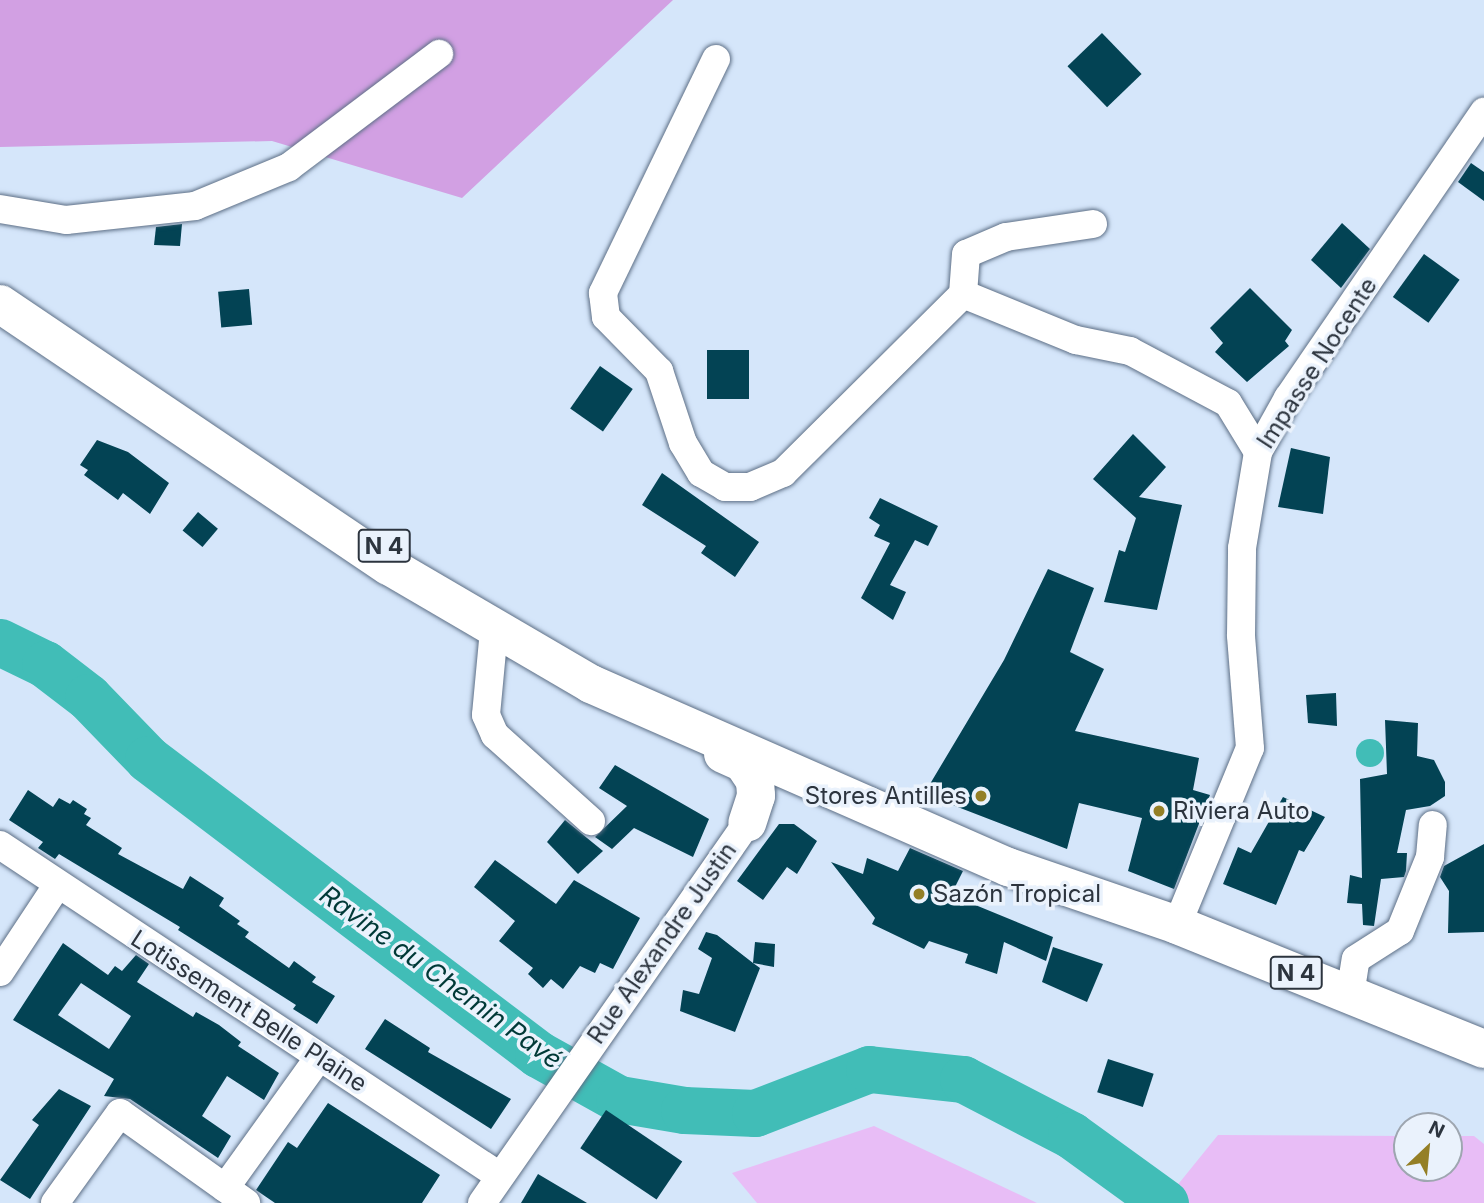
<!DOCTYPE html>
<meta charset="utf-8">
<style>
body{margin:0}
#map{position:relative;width:1484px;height:1203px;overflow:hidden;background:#d5e6fa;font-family:Inter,sans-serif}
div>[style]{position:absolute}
.green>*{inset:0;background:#e8bdf6}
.forest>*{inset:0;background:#d2a0e3}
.water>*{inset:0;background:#41bdb7}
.round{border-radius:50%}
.river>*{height:47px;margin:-23.5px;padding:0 23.5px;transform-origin:23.5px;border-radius:23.5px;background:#41bdb7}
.building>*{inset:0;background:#034354;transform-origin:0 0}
.roads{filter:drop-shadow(0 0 2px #5d6f86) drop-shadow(0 0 2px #5d6f86)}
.minor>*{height:28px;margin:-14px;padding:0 14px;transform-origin:14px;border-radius:14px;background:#fff}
.highway>*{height:38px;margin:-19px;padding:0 19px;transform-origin:19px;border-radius:19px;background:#fff}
.dots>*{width:19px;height:19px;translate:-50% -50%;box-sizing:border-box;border:4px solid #eaf2fc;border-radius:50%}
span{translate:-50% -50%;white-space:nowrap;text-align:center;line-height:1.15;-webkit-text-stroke:7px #eaf2fc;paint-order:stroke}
.shield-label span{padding:2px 5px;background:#eaf2fc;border:2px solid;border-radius:5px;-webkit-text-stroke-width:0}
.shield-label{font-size:23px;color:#2c343e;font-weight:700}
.street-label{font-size:24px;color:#2c343e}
.poi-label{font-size:24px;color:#2c343e}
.right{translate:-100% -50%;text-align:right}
.left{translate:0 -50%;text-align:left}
.water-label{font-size:26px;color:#003937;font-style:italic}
.north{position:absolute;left:1393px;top:1112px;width:70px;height:70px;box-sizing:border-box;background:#eaf2fc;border:2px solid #9ea6b0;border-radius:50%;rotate:26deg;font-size:19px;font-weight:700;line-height:28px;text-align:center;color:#2c343e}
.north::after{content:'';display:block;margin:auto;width:24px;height:32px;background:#947f26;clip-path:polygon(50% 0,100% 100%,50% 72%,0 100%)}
</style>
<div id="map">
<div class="green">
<div style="clip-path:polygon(874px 1126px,1037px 1203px,757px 1203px,732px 1173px)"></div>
<div style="clip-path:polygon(1218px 1135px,1407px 1136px,1407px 1168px,1449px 1168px,1449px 1136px,1474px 1136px,1484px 1144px,1484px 1203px,1163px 1203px)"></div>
</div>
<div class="forest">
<div style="clip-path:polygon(0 0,673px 0,462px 198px,272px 141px,0 147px)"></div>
</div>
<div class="water">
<div class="round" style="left:1356px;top:739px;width:28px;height:28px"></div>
</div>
<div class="river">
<div style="left:0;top:642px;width:50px;rotate:26.1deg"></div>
<div style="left:45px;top:664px;width:54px;rotate:37.5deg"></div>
<div style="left:88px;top:697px;width:86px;rotate:45.9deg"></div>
<div style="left:148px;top:759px;width:489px;rotate:37.1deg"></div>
<div style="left:538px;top:1054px;width:93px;rotate:29.1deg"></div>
<div style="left:619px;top:1099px;width:66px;rotate:9.6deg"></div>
<div style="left:684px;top:1110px;width:71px;rotate:2.4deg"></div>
<div style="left:755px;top:1113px;width:122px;rotate:-21.1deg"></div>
<div style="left:869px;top:1069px;width:95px;rotate:6.1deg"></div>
<div style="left:963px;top:1079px;width:122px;rotate:27.4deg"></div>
<div style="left:1071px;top:1135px;width:116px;rotate:35.9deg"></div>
</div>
<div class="building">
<div style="left:1102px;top:33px;width:57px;height:48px;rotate:46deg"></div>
<div style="clip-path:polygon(1471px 163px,1484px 172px,1484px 201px,1458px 182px)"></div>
<div style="clip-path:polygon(1342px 223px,1370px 249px,1341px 288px,1311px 260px)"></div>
<div style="clip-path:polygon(182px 224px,180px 246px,154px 245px,156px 227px)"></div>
<div style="left:1424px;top:254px;width:44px;height:53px;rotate:36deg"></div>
<div style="clip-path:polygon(1250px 288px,1292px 330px,1285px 341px,1289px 346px,1247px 382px,1215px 352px,1223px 343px,1210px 328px)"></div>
<div style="left:249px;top:289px;width:36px;height:31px;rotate:85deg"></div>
<div style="left:707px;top:350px;width:42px;height:49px"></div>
<div style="left:600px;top:366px;width:40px;height:52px;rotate:35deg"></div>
<div style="clip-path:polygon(1133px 434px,1166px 467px,1139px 497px,1182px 505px,1157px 610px,1104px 602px,1119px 550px,1125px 552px,1136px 518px,1093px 479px)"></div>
<div style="clip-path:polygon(97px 440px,128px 452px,169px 483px,150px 514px,123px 493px,118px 500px,84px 475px,88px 470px,80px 465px)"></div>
<div style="clip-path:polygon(1291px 448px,1330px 457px,1323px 514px,1278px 507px)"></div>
<div style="clip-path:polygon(662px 473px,759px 542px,735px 577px,701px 553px,706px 546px,642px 505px)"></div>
<div style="clip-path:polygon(880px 498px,938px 526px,928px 546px,915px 540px,890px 585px,906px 592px,893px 620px,861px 598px,890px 543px,874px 536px,880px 525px,869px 518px)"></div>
<div style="left:198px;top:512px;width:26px;height:24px;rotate:40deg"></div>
<div style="clip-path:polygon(1048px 569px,1094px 588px,1070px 652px,1104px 669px,1075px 731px,1199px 758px,1193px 790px,1210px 795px,1174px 889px,1128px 871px,1142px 818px,1079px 803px,1067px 849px,924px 794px,1004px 660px)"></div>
<div style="clip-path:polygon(1336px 693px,1337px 726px,1308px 723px,1306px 695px)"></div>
<div style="clip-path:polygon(1385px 720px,1418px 723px,1417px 756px,1434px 760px,1445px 782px,1445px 796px,1430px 806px,1406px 810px,1397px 853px,1407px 853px,1406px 871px,1404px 877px,1381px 879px,1374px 926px,1363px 925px,1362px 904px,1347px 903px,1350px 875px,1362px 878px,1360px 779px,1387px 774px)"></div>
<div style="clip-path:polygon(615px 765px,709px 819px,693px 857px,634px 828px,612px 849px,595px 837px,627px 806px,599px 788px)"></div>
<div style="clip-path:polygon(28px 790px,53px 807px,59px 798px,70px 804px,73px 800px,87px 809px,84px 814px,91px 818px,86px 825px,122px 848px,118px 854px,183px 889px,190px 876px,224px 898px,219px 906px,240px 921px,237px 924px,249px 932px,245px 937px,289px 968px,294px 961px,316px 977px,312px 982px,335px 996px,317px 1024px,293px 1009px,296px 1005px,178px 930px,180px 927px,59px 854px,55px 859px,38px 848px,43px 842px,9px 820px)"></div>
<div style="clip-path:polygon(1283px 797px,1325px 817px,1304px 852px,1299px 850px,1276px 905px,1223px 884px,1238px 847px,1251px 853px)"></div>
<div style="clip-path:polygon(565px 820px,603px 851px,578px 874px,547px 842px)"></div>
<div style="clip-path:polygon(779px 824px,794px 824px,817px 841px,797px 874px,787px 867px,763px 900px,737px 881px)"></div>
<div style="clip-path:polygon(1484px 844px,1484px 932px,1448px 933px,1449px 891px,1440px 877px,1444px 866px)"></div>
<div style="clip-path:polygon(910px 848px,963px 871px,951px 895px,1053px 937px,1046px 961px,1004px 942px,997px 974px,965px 963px,968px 954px,929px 941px,924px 949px,872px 924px,875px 918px,831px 862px,863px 874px,867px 858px,898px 871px)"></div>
<div style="clip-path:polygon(495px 860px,556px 904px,574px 880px,640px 918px,613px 969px,600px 963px,595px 973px,580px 966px,563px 989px,551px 979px,543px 988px,528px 974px,533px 968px,499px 941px,515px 921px,474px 887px)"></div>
<div style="clip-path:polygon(706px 932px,717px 935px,753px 963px,755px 942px,775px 944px,774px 967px,753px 963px,760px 968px,735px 1032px,680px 1011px,683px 990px,699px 994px,712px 958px,698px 949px)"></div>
<div style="clip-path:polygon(evenodd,63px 943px,108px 975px,115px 966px,122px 971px,136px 955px,149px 964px,137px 982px,193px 1017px,196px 1012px,219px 1025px,241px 1042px,238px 1046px,279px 1073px,264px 1100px,227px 1076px,202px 1116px,231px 1136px,218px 1158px,130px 1099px,104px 1096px,114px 1079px,13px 1020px,63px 943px,81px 983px,131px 1016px,109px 1049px,58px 1015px,81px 983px)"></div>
<div style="clip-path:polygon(1053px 947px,1103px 964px,1087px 1002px,1042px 982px)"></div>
<div style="clip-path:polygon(385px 1019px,430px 1048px,428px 1052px,511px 1099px,491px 1129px,365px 1049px)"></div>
<div style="left:1108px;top:1059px;width:48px;height:35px;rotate:18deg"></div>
<div style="clip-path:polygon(59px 1089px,91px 1106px,30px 1199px,0 1180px,39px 1125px,32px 1120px)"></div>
<div style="clip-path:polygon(328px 1103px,440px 1175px,422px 1203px,275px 1203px,256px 1190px,288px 1142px,297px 1148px)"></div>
<div style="left:606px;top:1110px;width:92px;height:46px;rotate:34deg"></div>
<div style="clip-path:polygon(538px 1174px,587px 1203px,521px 1203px)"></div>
</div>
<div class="roads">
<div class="minor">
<div style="left:716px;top:59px;width:260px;rotate:115.8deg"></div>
<div style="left:603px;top:293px;width:24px;rotate:83deg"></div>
<div style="left:606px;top:317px;width:76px;rotate:45.5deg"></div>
<div style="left:659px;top:371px;width:76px;rotate:71.6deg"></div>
<div style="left:683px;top:443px;width:35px;rotate:59deg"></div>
<div style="left:701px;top:473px;width:28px;rotate:30deg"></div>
<div style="left:725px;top:487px;width:25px"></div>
<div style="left:750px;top:487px;width:36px;rotate:-23deg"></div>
<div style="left:783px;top:473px;width:254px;rotate:-44.8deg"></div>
<div style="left:0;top:209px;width:67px;rotate:9.5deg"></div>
<div style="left:66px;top:220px;width:130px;rotate:-6.2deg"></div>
<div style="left:195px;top:206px;width:102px;rotate:-22.5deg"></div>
<div style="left:289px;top:167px;width:188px;rotate:-37deg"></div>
<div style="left:1093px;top:224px;width:88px;rotate:171.5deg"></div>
<div style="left:1006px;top:237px;width:43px;rotate:157deg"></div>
<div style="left:966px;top:254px;width:40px;rotate:94.3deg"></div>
<div style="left:963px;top:294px;width:122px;rotate:22.2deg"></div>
<div style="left:1076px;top:340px;width:55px;rotate:11.5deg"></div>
<div style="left:1130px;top:351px;width:111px;rotate:28deg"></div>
<div style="left:1228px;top:403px;width:57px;rotate:58.5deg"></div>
<div style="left:494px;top:630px;width:85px;rotate:95.4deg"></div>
<div style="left:486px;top:715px;width:22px;rotate:66deg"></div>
<div style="left:495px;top:735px;width:129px;rotate:41.9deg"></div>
<div style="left:0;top:845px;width:597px;rotate:33.53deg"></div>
<div style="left:1177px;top:925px;width:191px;rotate:-67.6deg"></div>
<div style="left:1250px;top:748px;width:113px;rotate:-94.6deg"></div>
<div style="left:1241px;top:635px;width:87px;rotate:-89.3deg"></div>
<div style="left:1242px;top:548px;width:97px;rotate:-80.5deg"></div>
<div style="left:1258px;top:452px;width:62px;rotate:-60.9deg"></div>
<div style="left:1288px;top:398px;width:347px;rotate:-55.6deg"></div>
<div style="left:0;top:972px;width:105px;rotate:-56.6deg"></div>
<div style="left:1350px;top:995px;width:36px;rotate:-81deg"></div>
<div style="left:1356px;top:959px;width:52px;rotate:-32.5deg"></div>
<div style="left:1400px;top:931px;width:80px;rotate:-67.9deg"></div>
<div style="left:1430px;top:857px;width:32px;rotate:-85deg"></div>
<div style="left:225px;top:1188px;width:161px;rotate:-54.3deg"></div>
<div style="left:55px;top:1203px;width:111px;rotate:-54.2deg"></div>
<div style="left:120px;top:1113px;width:155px;rotate:35.5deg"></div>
<div style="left:482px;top:1203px;width:463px;rotate:-55.1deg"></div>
</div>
<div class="highway">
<div style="left:0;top:304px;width:469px;rotate:34deg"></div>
<div style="left:389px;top:566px;width:234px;rotate:30.3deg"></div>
<div style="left:591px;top:684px;width:455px;rotate:23.7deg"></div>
<div style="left:1008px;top:867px;width:179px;rotate:18.9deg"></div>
<div style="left:1177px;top:925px;width:331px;rotate:22deg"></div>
<div style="left:723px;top:754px;width:22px;rotate:24deg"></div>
<div style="left:743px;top:763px;width:22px;rotate:56deg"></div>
<div style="left:755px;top:781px;width:15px;rotate:86deg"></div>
<div style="left:756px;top:796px;width:28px;rotate:108deg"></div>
</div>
</div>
<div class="dots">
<div style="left:981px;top:796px;background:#947f26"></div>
<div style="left:1159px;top:811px;background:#947f26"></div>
<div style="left:919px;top:894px;background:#947f26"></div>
</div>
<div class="shield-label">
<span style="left:384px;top:546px">N 4</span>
<span style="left:1296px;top:973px">N 4</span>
</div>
<div class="street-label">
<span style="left:1317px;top:363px;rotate:-57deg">Impasse Nocente</span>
<span style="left:662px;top:943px;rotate:-55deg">Rue Alexandre Justin</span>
<span style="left:249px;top:1011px;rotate:33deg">Lotissement Belle Plaine</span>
</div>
<div class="poi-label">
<span class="right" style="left:967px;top:796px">Stores Antilles</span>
<span class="left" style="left:1173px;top:811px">Riviera Auto</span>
<span class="left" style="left:933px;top:894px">Sazón Tropical</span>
</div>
<div class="water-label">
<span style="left:441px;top:977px;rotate:36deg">Ravine du Chemin Pavé</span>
</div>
<div class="north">N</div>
</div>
